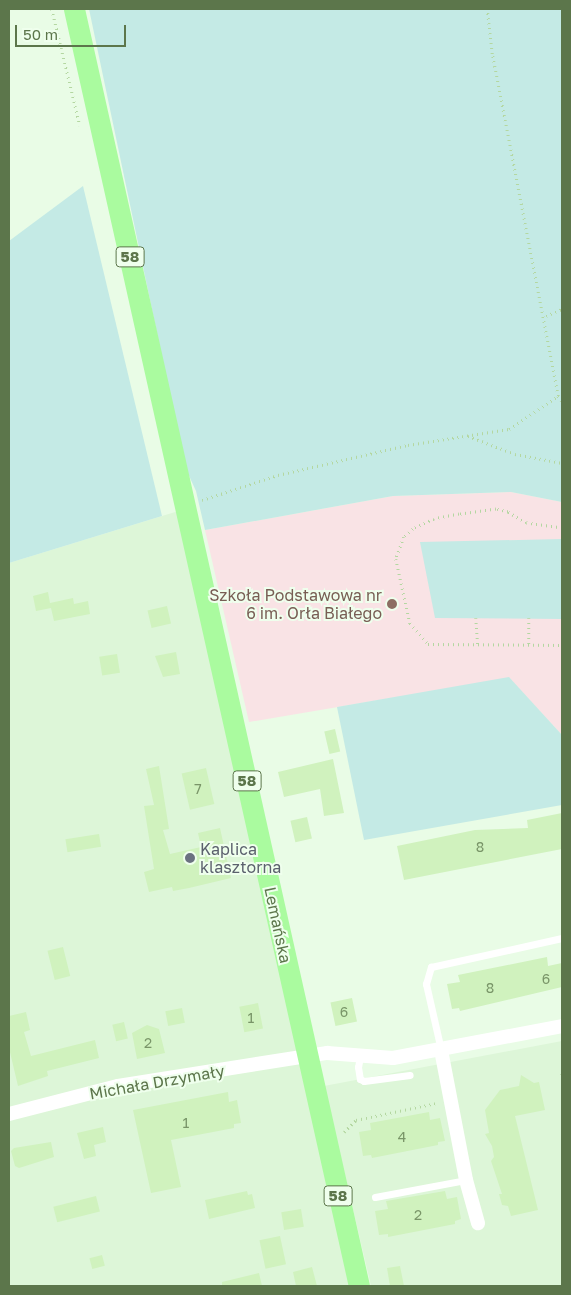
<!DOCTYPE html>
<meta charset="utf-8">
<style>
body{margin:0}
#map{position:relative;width:571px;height:1295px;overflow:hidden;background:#e9fce6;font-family:"Golos Text",sans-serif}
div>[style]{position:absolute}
.residential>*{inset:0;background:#ddf6d8}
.education>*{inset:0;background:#f9e3e5}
.green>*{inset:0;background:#c4eae5}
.building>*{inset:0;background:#d0f2be;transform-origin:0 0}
.path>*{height:2.5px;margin-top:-1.25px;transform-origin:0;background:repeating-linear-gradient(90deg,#b4d7a1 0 1px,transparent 0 5px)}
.lane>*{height:7px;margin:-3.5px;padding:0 3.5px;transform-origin:3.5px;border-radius:3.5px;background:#fff}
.street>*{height:14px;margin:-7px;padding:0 7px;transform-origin:7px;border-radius:7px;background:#fff}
.primary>*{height:21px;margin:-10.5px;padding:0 10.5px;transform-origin:10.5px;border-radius:10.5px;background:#aafb9f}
.dots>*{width:14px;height:14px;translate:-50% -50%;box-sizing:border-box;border:2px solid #efffed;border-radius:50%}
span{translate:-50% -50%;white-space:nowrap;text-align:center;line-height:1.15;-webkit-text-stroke:4px #efffed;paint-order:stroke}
.number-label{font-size:14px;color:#799568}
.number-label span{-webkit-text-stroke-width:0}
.shield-label span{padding:1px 4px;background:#efffed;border:1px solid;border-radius:4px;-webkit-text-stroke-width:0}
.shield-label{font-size:15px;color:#5c764b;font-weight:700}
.education-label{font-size:16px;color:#785e54}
.right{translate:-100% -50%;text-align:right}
.worship-label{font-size:16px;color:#5b616d}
.left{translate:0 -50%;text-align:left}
.street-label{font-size:16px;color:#5c764b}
.frame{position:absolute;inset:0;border:10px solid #5c764b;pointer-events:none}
.scale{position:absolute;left:15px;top:25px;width:111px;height:22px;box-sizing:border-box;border:2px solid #5c764b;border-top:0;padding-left:6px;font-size:15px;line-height:18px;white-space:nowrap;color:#5c764b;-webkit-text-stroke:4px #efffed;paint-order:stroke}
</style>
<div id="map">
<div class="residential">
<div style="clip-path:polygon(185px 509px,351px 1286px,9px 1286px,9px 563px)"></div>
<div style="clip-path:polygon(562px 1041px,562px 1286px,371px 1286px,324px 1086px)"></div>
</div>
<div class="education">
<div style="clip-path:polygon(511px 492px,562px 502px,562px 735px,509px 678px,249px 722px,205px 530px,393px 496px)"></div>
</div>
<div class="green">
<div style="clip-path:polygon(89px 9px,562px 9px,562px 502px,511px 492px,393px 496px,205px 530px,196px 491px,185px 467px)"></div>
<div style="clip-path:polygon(83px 186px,162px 516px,9px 563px,9px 241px)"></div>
<div style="clip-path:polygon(562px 539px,562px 619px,435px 618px,420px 542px)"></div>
<div style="clip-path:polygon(509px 677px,562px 735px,562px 805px,364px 840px,337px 707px)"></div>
</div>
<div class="building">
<div style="clip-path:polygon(48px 592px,50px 603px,73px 598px,74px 604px,88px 601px,90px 614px,54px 621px,51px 608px,36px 611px,33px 596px)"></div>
<div style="left:167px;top:606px;width:18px;height:20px;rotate:77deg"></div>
<div style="clip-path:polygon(176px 652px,180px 674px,163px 677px,155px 656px)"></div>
<div style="left:117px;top:654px;width:19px;height:18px;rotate:81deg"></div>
<div style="left:335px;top:729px;width:23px;height:11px;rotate:77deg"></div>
<div style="clip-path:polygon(333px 759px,344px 813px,324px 816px,320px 789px,284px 797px,278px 772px)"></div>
<div style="clip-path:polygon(159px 766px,169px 829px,163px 830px,170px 854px,201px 847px,198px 833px,220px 828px,231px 878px,189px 888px,173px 891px,172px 887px,149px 892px,144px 872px,154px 869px,144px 806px,154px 805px,146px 769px)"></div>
<div style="left:206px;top:768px;width:37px;height:25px;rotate:77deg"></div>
<div style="clip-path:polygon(562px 813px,562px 849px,404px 880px,397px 846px,475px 830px,528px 828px,527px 820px)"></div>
<div style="left:307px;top:817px;width:22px;height:17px;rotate:77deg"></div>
<div style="left:99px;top:834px;width:13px;height:34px;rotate:81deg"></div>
<div style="left:63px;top:947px;width:30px;height:16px;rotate:76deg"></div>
<div style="clip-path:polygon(547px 957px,548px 966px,562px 963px,562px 987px,460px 1011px,459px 1008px,452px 1009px,447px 984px,460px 982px,458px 975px)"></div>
<div style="left:352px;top:998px;width:24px;height:22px;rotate:78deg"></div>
<div style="left:258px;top:1003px;width:26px;height:19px;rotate:79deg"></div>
<div style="left:182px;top:1008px;width:15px;height:17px;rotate:79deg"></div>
<div style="clip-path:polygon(26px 1012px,30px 1030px,24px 1032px,31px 1056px,95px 1040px,99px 1058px,47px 1071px,48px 1076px,18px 1086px,9px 1048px,9px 1016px)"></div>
<div style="left:124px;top:1022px;width:17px;height:12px;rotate:77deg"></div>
<div style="clip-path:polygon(147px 1025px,159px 1029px,165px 1053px,137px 1059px,132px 1033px)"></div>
<div style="clip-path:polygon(521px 1075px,534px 1083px,539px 1082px,545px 1110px,515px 1116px,538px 1210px,511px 1216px,508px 1206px,502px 1205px,499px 1194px,502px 1194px,491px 1161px,494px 1157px,492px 1146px,485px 1134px,489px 1133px,485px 1110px,500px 1090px,519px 1086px)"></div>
<div style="clip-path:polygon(228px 1092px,229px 1102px,237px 1100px,241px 1123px,234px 1124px,234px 1128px,171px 1140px,181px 1187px,151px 1193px,133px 1110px)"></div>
<div style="clip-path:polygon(429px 1112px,430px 1120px,440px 1118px,445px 1141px,438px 1142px,438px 1145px,372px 1158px,371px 1155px,363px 1156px,359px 1132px,371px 1130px,370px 1123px)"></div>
<div style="clip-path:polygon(103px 1127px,106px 1142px,94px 1145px,96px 1156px,84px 1159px,77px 1133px)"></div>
<div style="clip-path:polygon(51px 1142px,54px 1157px,19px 1168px,15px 1166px,11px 1151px,14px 1148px)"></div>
<div style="clip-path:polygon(247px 1191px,248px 1195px,252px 1194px,255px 1208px,209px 1219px,205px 1200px)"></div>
<div style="clip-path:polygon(445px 1191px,447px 1199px,457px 1197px,461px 1219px,455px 1221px,455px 1224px,388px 1237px,388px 1234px,379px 1235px,375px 1211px,388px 1209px,386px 1201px)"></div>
<div style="left:96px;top:1196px;width:16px;height:44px;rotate:76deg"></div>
<div style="left:301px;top:1209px;width:18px;height:20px;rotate:81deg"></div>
<div style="left:280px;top:1236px;width:29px;height:21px;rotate:78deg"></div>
<div style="left:102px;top:1255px;width:11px;height:13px;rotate:75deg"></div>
<div style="clip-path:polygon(400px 1266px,404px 1286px,390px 1286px,387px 1268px)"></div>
<div style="clip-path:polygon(312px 1267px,317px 1286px,296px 1286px,293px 1272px)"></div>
<div style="clip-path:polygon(259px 1273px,262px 1286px,222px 1286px,222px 1282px)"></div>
</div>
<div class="path">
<div style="left:52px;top:9px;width:120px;rotate:76.5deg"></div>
<div style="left:546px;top:316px;width:17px;rotate:-24deg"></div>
<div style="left:558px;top:396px;width:6px;rotate:51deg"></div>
<div style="left:468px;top:436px;width:50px;rotate:21deg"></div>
<div style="left:515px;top:454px;width:48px;rotate:10.8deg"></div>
<div style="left:202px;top:500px;width:80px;rotate:-18.2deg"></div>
<div style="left:278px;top:475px;width:133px;rotate:-13deg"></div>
<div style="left:408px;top:445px;width:102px;rotate:-9deg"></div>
<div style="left:509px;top:429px;width:59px;rotate:-34deg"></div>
<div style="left:558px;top:396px;width:348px;rotate:-100.9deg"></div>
<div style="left:492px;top:54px;width:45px;rotate:-96.3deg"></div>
<div style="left:562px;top:528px;width:36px;rotate:-172deg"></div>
<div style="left:526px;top:523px;width:21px;rotate:-149deg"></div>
<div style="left:508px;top:512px;width:12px;rotate:-166deg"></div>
<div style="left:496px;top:509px;width:37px;rotate:172deg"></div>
<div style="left:459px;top:514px;width:25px;rotate:169deg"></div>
<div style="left:434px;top:519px;width:23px;rotate:155deg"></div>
<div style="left:413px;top:529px;width:12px;rotate:138deg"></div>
<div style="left:404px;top:537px;width:23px;rotate:110deg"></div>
<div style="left:396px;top:559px;width:66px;rotate:77.7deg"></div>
<div style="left:410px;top:623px;width:28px;rotate:49deg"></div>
<div style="left:428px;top:644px;width:134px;rotate:0.4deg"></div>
<div style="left:476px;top:618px;width:27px;rotate:86deg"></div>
<div style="left:529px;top:618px;width:26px;rotate:90deg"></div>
<div style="left:562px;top:1074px;width:2px;rotate:90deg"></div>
<div style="left:344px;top:1132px;width:17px;rotate:-45deg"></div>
<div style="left:356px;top:1120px;width:83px;rotate:-11.9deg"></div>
</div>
<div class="lane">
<div style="left:441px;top:1050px;width:68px;rotate:-102.8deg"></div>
<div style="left:426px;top:984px;width:18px;rotate:-74deg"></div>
<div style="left:431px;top:967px;width:134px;rotate:-12.5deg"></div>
<div style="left:360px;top:1056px;width:11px;rotate:100deg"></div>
<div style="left:358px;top:1067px;width:12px;rotate:81deg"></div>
<div style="left:360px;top:1079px;width:4px;rotate:27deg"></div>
<div style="left:364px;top:1081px;width:46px;rotate:-7.4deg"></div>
<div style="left:375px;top:1197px;width:93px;rotate:-10.6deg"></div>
</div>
<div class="street">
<div style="left:441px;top:1050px;width:132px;rotate:79.1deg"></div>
<div style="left:466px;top:1180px;width:45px;rotate:74.4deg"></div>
<div style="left:9px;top:1114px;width:113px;rotate:-14.4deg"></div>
<div style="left:118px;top:1086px;width:212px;rotate:-9deg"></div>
<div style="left:327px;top:1053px;width:66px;rotate:4.3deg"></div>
<div style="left:393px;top:1058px;width:172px;rotate:-10.7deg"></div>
</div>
<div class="primary">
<div style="left:74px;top:9px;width:1308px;rotate:77.42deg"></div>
</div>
<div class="dots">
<div style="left:392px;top:604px;background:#8d6e63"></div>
<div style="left:190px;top:858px;background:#6b7280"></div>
</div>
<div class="number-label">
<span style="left:198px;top:789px">7</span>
<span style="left:480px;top:847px">8</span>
<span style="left:546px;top:979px">6</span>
<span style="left:490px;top:988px">8</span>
<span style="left:344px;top:1012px">6</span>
<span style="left:251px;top:1018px">1</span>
<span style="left:148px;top:1043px">2</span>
<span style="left:186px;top:1123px">1</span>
<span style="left:402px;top:1137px">4</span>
<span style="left:418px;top:1215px">2</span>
</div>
<div class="shield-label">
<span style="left:130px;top:257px">58</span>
<span style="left:247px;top:781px">58</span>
<span style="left:338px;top:1196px">58</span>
</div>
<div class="education-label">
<span class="right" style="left:382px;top:604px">Szkoła Podstawowa nr<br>6 im. Orła Białego</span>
</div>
<div class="worship-label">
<span class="left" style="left:200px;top:858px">Kaplica<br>klasztorna</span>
</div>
<div class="street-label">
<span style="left:278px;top:925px;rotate:78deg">Lemańska</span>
<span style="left:157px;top:1082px;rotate:-10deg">Michała Drzymały</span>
</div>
<div class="frame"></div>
<div class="scale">50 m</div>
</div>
